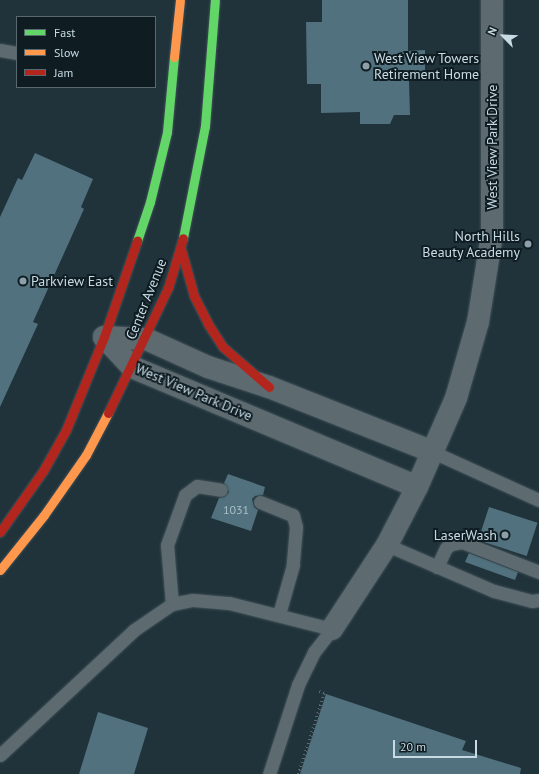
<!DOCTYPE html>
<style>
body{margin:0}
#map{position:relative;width:539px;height:774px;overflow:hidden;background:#20333b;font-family:"PT Sans",sans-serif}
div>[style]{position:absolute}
.building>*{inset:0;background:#50717d;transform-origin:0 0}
.path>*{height:2.5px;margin-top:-1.25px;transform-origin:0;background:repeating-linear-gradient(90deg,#5c696e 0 1px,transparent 0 4px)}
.roads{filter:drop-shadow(0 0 1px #415157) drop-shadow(0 0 1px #415157)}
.lane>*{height:13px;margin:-6.5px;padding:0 6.5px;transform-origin:6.5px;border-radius:6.5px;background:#5d6a70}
.street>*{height:22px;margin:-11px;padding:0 11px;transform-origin:11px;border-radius:11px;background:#5d6a70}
.fast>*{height:9px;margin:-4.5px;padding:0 4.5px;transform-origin:4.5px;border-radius:4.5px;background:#63d668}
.slow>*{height:9px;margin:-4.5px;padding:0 4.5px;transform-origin:4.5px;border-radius:4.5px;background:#ff974d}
.jam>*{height:9px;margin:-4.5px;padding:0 4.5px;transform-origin:4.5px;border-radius:4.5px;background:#b3261e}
.dots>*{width:11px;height:11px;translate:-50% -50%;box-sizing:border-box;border:2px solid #0f1d23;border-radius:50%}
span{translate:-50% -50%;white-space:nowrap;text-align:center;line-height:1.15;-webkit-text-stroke:4px #0f1d23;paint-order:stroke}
.number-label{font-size:12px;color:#aac0ca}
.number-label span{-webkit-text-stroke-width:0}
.poi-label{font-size:14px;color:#c8dbe4}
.left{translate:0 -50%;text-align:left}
.right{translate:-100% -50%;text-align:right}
.street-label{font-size:14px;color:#c8dbe4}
.legend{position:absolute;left:16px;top:16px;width:140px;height:72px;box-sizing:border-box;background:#0f1d23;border:1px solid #596970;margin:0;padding:5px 7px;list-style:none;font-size:12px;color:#c8dbe4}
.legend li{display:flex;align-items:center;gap:8px;height:20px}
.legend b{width:20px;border:1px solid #596970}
.north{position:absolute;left:483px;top:16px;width:40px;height:40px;-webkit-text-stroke:3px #0f1d23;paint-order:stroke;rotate:294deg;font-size:11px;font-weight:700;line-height:16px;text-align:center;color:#c8dbe4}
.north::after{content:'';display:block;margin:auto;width:14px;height:18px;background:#c8dbe4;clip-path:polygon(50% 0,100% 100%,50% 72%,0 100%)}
.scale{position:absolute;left:393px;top:740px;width:84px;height:18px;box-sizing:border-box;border:2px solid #c8dbe4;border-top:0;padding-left:5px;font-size:12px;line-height:14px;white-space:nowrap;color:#c8dbe4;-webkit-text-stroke:3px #0f1d23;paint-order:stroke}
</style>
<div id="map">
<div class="building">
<div style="clip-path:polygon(322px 0,408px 0,408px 51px,425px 50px,425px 80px,409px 81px,410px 115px,394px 115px,390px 124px,360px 124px,360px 112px,321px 113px,321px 84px,307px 84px,306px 22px,322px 22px)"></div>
<div style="clip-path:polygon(35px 153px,93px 179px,81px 207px,84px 209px,33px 322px,38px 324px,0 407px,0 217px,18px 178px,22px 180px)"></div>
<div style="clip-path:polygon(228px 474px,265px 487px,263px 495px,255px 496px,252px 499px,254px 507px,258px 510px,251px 531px,211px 518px,219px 498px,224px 497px,229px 492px,224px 483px)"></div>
<div style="left:489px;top:507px;width:51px;height:35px;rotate:18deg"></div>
<div style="clip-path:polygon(469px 553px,518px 572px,515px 580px,465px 562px)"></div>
<div style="clip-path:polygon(326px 694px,466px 741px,462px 750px,521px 768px,520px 774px,300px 774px)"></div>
<div style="clip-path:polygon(98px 712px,148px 728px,134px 774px,79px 774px)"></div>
</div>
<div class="path">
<div style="left:298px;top:774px;width:85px;rotate:-72.2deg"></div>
<div style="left:324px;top:693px;width:6px;rotate:-162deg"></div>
</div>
<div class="roads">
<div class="lane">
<div style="left:0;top:50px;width:17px;rotate:10deg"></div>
<div style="left:433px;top:452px;width:116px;rotate:24.4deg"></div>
<div style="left:260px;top:502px;width:35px;rotate:22deg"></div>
<div style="left:293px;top:515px;width:12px;rotate:76deg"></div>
<div style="left:296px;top:527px;width:38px;rotate:95deg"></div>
<div style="left:293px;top:565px;width:51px;rotate:105.9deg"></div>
<div style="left:387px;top:545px;width:116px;rotate:23.3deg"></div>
<div style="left:494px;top:591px;width:39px;rotate:15deg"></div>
<div style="left:532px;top:601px;width:7px;rotate:-8deg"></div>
<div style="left:437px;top:567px;width:21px;rotate:-65deg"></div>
<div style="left:446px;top:548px;width:6px;rotate:-39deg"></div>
<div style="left:451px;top:544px;width:11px;rotate:-10deg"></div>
<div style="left:462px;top:542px;width:83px;rotate:21.3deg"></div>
<div style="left:172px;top:604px;width:59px;rotate:-94.8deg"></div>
<div style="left:167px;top:545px;width:53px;rotate:-70.2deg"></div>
<div style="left:185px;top:495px;width:15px;rotate:-37deg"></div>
<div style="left:197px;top:486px;width:24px;rotate:9deg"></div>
<div style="left:0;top:755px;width:183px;rotate:-43deg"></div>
<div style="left:134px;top:630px;width:46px;rotate:-34.4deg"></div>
<div style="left:172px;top:604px;width:21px;rotate:-11deg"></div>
<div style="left:193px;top:600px;width:36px;rotate:5deg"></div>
<div style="left:229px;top:603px;width:106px;rotate:14.2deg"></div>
<div style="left:332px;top:629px;width:29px;rotate:128deg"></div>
<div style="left:314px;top:652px;width:37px;rotate:116deg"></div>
<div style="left:298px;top:685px;width:94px;rotate:108deg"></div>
</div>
<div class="street">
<div style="left:104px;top:337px;width:42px;rotate:2.7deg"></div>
<div style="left:146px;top:339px;width:68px;rotate:24.3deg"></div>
<div style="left:208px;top:367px;width:64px;rotate:18.2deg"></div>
<div style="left:269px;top:387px;width:176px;rotate:21.6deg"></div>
<div style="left:104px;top:337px;width:41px;rotate:47deg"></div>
<div style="left:132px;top:367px;width:309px;rotate:22.8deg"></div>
<div style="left:332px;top:629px;width:100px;rotate:-56.8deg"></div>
<div style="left:387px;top:545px;width:65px;rotate:-62.7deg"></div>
<div style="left:417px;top:487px;width:97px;rotate:-66.3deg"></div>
<div style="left:456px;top:398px;width:79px;rotate:-73.9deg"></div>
<div style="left:478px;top:322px;width:88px;rotate:-80.9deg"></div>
<div style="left:492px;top:235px;width:235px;rotate:-90deg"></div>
</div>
<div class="fast">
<div style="left:183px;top:238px;width:114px;rotate:-78.9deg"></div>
<div style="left:205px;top:126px;width:126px;rotate:-85.5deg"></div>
<div style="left:137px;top:241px;width:41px;rotate:-71.6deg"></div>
<div style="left:150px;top:202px;width:72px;rotate:-76.3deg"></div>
<div style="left:167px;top:132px;width:75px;rotate:-84.7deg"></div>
</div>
<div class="slow">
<div style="left:174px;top:57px;width:57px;rotate:-84deg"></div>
<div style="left:0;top:570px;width:70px;rotate:-51.3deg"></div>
<div style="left:44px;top:515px;width:73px;rotate:-55deg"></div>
<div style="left:86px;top:455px;width:47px;rotate:-62.4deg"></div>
</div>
<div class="jam">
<div style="left:181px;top:249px;width:49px;rotate:74.5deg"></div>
<div style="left:194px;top:296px;width:31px;rotate:63deg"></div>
<div style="left:208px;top:324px;width:27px;rotate:57deg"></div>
<div style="left:223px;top:347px;width:61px;rotate:41deg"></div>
<div style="left:108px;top:413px;width:139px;rotate:-64.4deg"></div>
<div style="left:168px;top:288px;width:52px;rotate:-73.3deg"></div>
<div style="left:0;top:532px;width:75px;rotate:-54.8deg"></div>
<div style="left:43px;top:471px;width:47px;rotate:-60.7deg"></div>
<div style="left:66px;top:430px;width:100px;rotate:-67.8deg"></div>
<div style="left:104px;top:337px;width:102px;rotate:-71deg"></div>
</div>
</div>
<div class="dots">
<div style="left:366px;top:66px;background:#8da0a9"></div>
<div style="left:528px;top:244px;background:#8da0a9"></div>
<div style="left:23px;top:281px;background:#8da0a9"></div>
<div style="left:505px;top:535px;background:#8da0a9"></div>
</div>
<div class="number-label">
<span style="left:236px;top:510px">1031</span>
</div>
<div class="poi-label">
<span class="left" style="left:374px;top:66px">West View Towers<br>Retirement Home</span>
<span class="right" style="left:520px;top:244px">North Hills<br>Beauty Academy</span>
<span class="left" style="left:31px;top:281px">Parkview East</span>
<span class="right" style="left:497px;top:535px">LaserWash</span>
</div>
<div class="street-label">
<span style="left:492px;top:147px;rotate:-90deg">West View Park Drive</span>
<span style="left:146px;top:299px;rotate:-68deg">Center Avenue</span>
<span style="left:194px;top:392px;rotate:23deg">West View Park Drive</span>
</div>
<ul class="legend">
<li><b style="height:5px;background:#63d668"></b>Fast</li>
<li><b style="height:5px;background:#ff974d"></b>Slow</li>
<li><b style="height:5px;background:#b3261e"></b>Jam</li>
</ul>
<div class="north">N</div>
<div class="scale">20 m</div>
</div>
